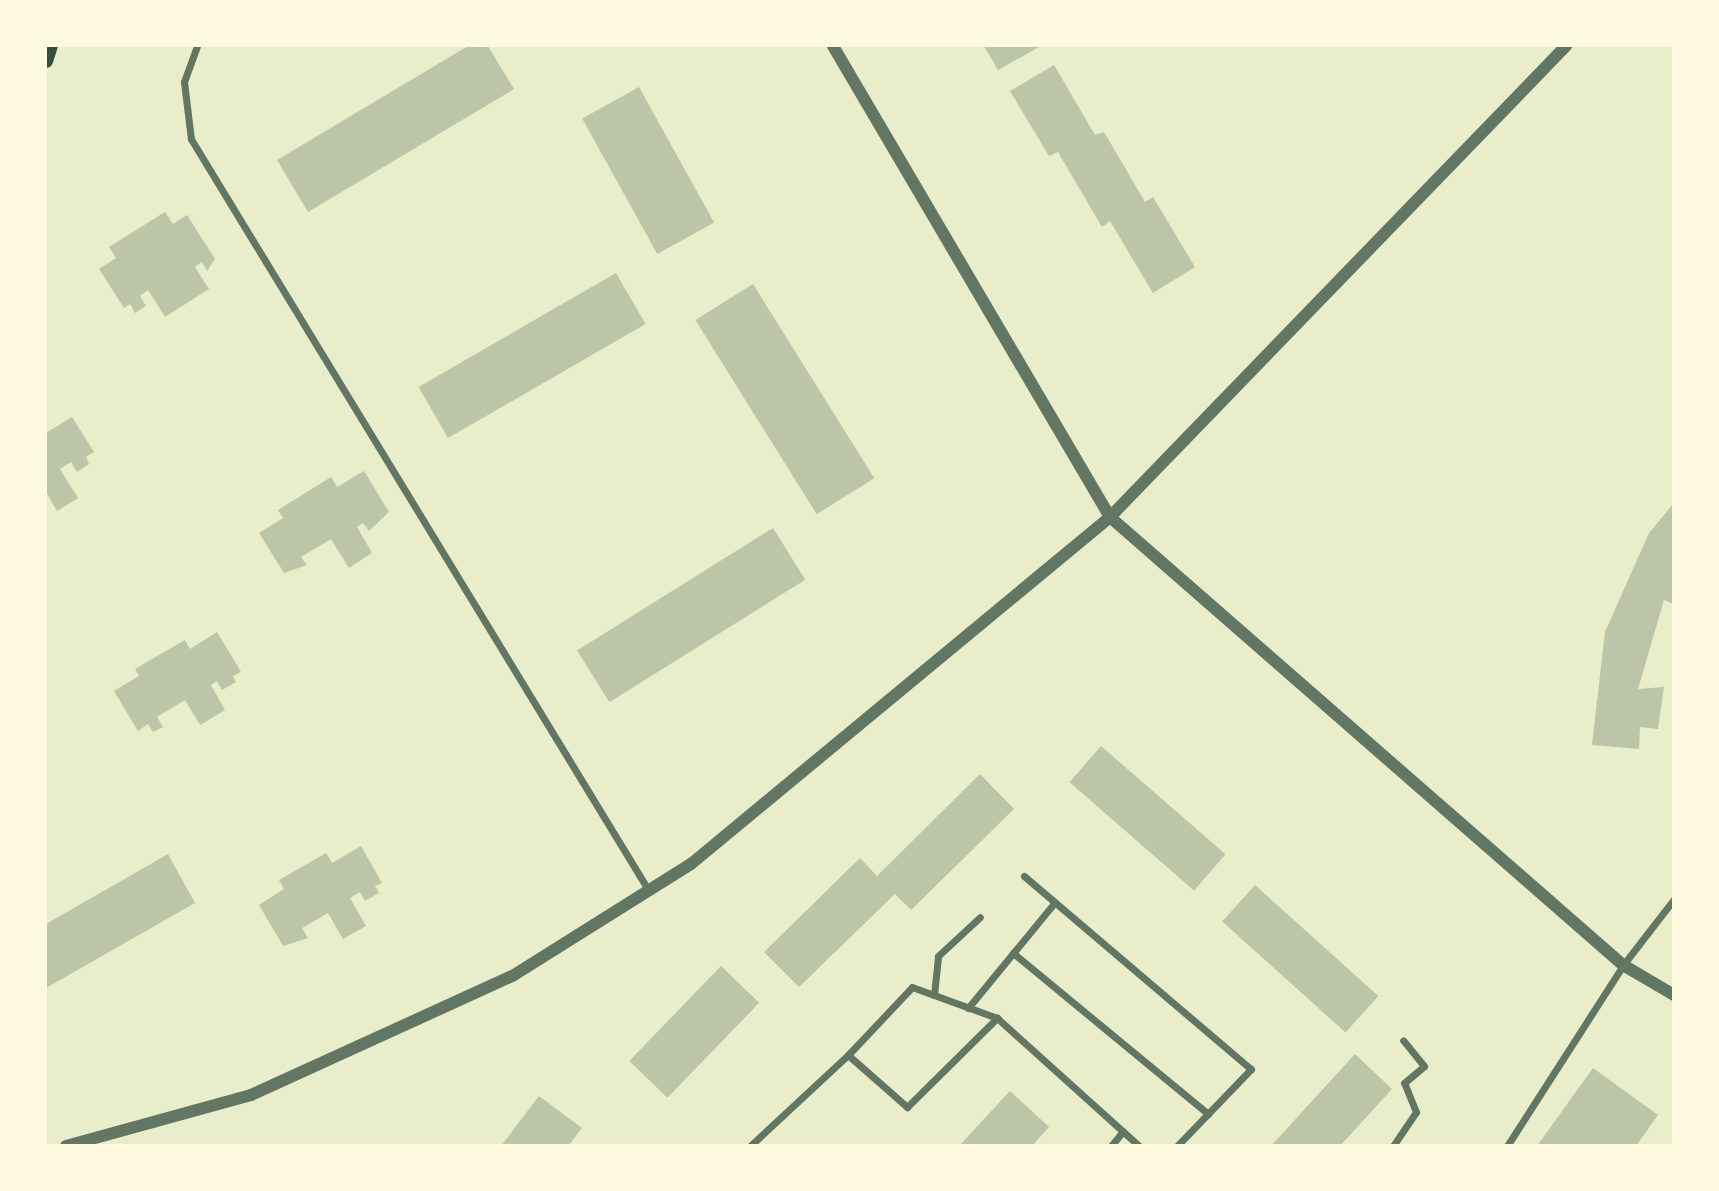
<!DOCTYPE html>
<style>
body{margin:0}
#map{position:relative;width:1719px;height:1191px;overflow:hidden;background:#e9edc9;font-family:Helvetica,sans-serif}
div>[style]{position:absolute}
.building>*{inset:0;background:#bcc5a7;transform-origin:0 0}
.minor>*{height:7px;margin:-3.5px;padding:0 3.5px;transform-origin:3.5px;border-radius:3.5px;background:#617663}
.tertiary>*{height:12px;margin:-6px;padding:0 6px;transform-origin:6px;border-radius:6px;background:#617663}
.secondary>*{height:14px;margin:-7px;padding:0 7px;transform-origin:7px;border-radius:7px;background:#344e41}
span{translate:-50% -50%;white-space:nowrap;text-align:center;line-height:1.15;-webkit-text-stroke:7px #fefae0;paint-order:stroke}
.frame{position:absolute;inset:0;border:47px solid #fefae0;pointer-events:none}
</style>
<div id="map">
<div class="building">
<div style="clip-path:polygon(468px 46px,488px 46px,514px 89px,308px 212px,277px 160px)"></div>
<div style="clip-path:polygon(984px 46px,1041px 46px,998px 70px)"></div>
<div style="clip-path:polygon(1054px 65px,1095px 135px,1104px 132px,1145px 202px,1153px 197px,1195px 267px,1153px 293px,1110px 221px,1102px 227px,1058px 152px,1049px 156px,1010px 91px)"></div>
<div style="left:639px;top:87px;width:155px;height:65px;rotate:61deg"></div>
<div style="clip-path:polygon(165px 212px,173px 224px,187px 215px,215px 259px,207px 271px,202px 262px,195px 267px,209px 289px,165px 317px,148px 290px,140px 296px,146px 306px,135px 313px,130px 304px,124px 308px,99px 269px,116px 258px,109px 247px)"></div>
<div style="left:616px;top:273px;width:59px;height:228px;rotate:60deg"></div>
<div style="left:753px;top:284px;width:229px;height:68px;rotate:58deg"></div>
<div style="clip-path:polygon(72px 417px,94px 452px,86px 457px,89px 464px,77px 472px,71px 462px,60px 469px,78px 498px,57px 511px,46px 492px,46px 433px)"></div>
<div style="clip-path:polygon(364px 471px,389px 512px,369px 531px,363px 523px,357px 527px,372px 553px,349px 568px,331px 539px,301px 557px,307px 565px,284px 573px,259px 533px,283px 518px,278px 510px,331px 477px,337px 487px)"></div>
<div style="clip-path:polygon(1674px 503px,1674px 604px,1664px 600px,1638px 689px,1664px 687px,1658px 729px,1640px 727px,1639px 749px,1592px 745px,1605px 632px,1649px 533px)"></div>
<div style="left:773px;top:528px;width:61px;height:231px;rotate:58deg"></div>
<div style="clip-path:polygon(217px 632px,241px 672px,233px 676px,236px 682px,222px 690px,217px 681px,211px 685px,225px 710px,200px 725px,185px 700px,157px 717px,163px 727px,153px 732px,148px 724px,138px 731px,114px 691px,139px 676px,135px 669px,185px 640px,190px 649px)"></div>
<div style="left:1101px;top:746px;width:165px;height:48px;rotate:41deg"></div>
<div style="clip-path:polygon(980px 774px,1014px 809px,911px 910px,895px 894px,799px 987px,764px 952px,860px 858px,877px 876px)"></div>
<div style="clip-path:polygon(361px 846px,382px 883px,375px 886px,379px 893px,365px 901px,360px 892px,350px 898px,366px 926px,343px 939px,328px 913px,302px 928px,308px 938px,283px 946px,259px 905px,284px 889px,279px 880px,326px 853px,332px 863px)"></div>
<div style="clip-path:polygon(168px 854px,195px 903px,46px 988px,46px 924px)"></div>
<div style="left:1255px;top:885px;width:166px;height:49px;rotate:42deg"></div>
<div style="left:721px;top:966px;width:53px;height:132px;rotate:44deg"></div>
<div style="clip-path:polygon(1355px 1054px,1392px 1089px,1340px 1146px,1271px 1146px)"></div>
<div style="clip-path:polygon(1593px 1068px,1658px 1115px,1636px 1146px,1537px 1146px)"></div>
<div style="clip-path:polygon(1010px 1091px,1049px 1127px,1032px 1146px,959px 1146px)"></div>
<div style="clip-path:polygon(539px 1096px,582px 1128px,568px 1146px,501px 1146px)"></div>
</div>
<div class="minor">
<div style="left:197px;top:46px;width:38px;rotate:110deg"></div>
<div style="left:184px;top:82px;width:57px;rotate:83deg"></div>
<div style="left:191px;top:139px;width:880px;rotate:58.66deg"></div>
<div style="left:1024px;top:876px;width:298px;rotate:40.4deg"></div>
<div style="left:1251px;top:1069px;width:107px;rotate:133.9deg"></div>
<div style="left:1013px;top:953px;width:253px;rotate:39.5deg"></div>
<div style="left:934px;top:995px;width:39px;rotate:-84deg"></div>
<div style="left:938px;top:956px;width:57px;rotate:-42.9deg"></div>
<div style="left:968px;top:1008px;width:137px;rotate:-50.6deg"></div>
<div style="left:848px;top:1055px;width:93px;rotate:-46.7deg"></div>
<div style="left:912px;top:987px;width:90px;rotate:20deg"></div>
<div style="left:750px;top:1146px;width:134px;rotate:-42.9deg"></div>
<div style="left:848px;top:1055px;width:79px;rotate:41.4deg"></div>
<div style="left:907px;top:1107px;width:127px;rotate:-44.7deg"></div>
<div style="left:997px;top:1018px;width:191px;rotate:42deg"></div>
<div style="left:1111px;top:1146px;width:19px;rotate:-51deg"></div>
<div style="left:1393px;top:1146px;width:41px;rotate:-55.9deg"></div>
<div style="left:1416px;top:1112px;width:31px;rotate:-112deg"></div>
<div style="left:1404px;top:1083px;width:26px;rotate:-40deg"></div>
<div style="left:1424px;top:1066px;width:33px;rotate:-129deg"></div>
<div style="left:1507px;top:1146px;width:215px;rotate:-57.3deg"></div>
<div style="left:1623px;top:965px;width:83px;rotate:-52.3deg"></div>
</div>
<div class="tertiary">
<div style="left:833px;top:46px;width:546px;rotate:59.54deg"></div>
<div style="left:1110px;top:517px;width:681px;rotate:41.13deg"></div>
<div style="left:1623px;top:965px;width:59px;rotate:30.5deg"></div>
<div style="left:66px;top:1146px;width:192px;rotate:-15.4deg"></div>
<div style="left:251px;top:1095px;width:289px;rotate:-24.5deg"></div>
<div style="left:514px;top:975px;width:209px;rotate:-32.1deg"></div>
<div style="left:691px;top:864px;width:544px;rotate:-39.63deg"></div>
<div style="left:1110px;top:517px;width:656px;rotate:-45.93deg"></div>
</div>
<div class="secondary">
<div style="left:46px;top:61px;width:16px;rotate:-72deg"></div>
</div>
<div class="frame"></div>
</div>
